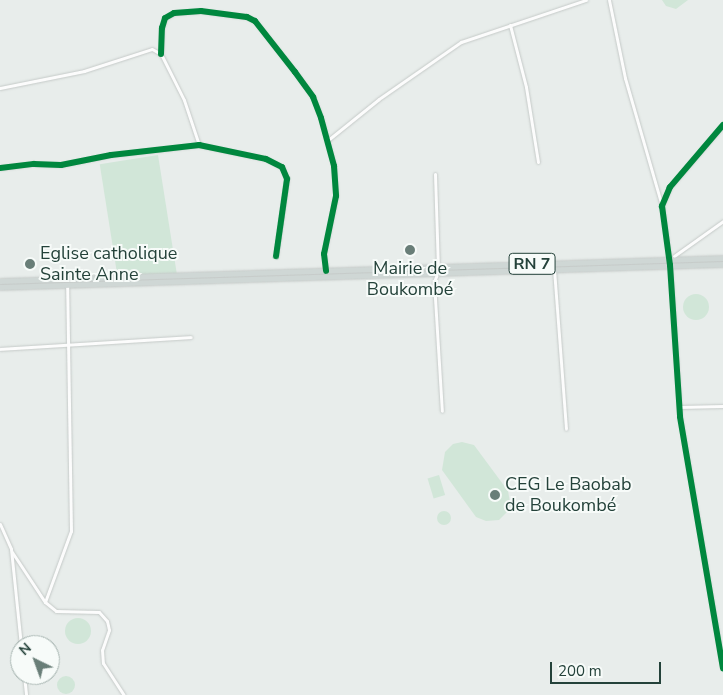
<!DOCTYPE html>
<meta charset="utf-8">
<style>
body{margin:0}
#map{position:relative;width:723px;height:695px;overflow:hidden;background:#e8edeb;font-family:"Nunito Sans",sans-serif}
div>[style]{position:absolute}
.green>*{inset:0;background:#d1e6d8;transform-origin:0 0}
.round{border-radius:50%}
.roads{filter:drop-shadow(0 0 1px #c5cac8) drop-shadow(0 0 1px #c5cac8)}
.minor>*{height:3px;margin:-1.5px;padding:0 1.5px;transform-origin:1.5px;border-radius:1.5px;background:#fcfcfc}
.primary>*{height:5px;margin:-2.5px;padding:0 2.5px;transform-origin:2.5px;border-radius:2.5px;background:#cfd7d5}
.cycleway>*{height:6px;margin:-3px;padding:0 3px;transform-origin:3px;border-radius:3px;background:#00873e}
.dots>*{width:14px;height:14px;translate:-50% -50%;box-sizing:border-box;border:2px solid #f7fbf9;border-radius:50%}
span{translate:-50% -50%;white-space:nowrap;text-align:center;line-height:1.15;-webkit-text-stroke:4px #f7fbf9;paint-order:stroke}
.shield-label span{padding:1px 4px;background:#f7fbf9;border:1px solid;border-radius:4px;-webkit-text-stroke-width:0}
.shield-label{font-size:16px;color:#24423a;font-weight:700}
.poi-label{font-size:18px;color:#24423a}
.left{translate:0 -50%;text-align:left}
.north{position:absolute;left:10px;top:635px;width:50px;height:50px;box-sizing:border-box;background:#f7fbf9;border:1px solid #a3b1ad;border-radius:50%;rotate:318deg;font-size:14px;font-weight:700;line-height:20px;text-align:center;color:#24423a}
.north::after{content:'';display:block;margin:auto;width:18px;height:22px;background:#697e78;clip-path:polygon(50% 0,100% 100%,50% 72%,0 100%)}
.scale{position:absolute;left:550px;top:662px;width:111px;height:22px;box-sizing:border-box;border:2px solid #24423a;border-top:0;padding-left:6px;font-size:15px;line-height:18px;white-space:nowrap;color:#24423a;-webkit-text-stroke:4px #f7fbf9;paint-order:stroke}
</style>
<div id="map">
<div class="green">
<div style="clip-path:polygon(662px 0,688px 0,676px 9px,666px 6px)"></div>
<div style="left:158px;top:155px;width:121px;height:59px;rotate:81deg"></div>
<div class="round" style="left:683px;top:294px;width:26px;height:26px"></div>
<div style="clip-path:polygon(462px 442px,474px 445px,508px 491px,511px 508px,499px 520px,486px 521px,476px 517px,442px 470px,445px 452px,453px 444px)"></div>
<div style="left:439px;top:475px;width:21px;height:12px;rotate:73deg"></div>
<div class="round" style="left:437px;top:511px;width:14px;height:14px"></div>
<div class="round" style="left:65px;top:618px;width:26px;height:26px"></div>
<div class="round" style="left:57px;top:676px;width:18px;height:18px"></div>
</div>
<div class="roads">
<div class="minor">
<div style="left:609px;top:0;width:80px;rotate:78.4deg"></div>
<div style="left:625px;top:78px;width:130px;rotate:73.9deg"></div>
<div style="left:510px;top:25px;width:64px;rotate:75.5deg"></div>
<div style="left:526px;top:87px;width:76px;rotate:80.9deg"></div>
<div style="left:161px;top:54px;width:26px;rotate:-88deg"></div>
<div style="left:162px;top:28px;width:10px;rotate:-73deg"></div>
<div style="left:165px;top:18px;width:10px;rotate:-29deg"></div>
<div style="left:174px;top:13px;width:27px;rotate:-4deg"></div>
<div style="left:201px;top:11px;width:46px;rotate:7.4deg"></div>
<div style="left:247px;top:17px;width:9px;rotate:27deg"></div>
<div style="left:255px;top:21px;width:65px;rotate:51.9deg"></div>
<div style="left:295px;top:72px;width:31px;rotate:54deg"></div>
<div style="left:313px;top:97px;width:22px;rotate:69deg"></div>
<div style="left:321px;top:118px;width:50px;rotate:74.8deg"></div>
<div style="left:334px;top:166px;width:30px;rotate:86deg"></div>
<div style="left:336px;top:196px;width:59px;rotate:101.7deg"></div>
<div style="left:324px;top:254px;width:17px;rotate:83deg"></div>
<div style="left:0;top:88px;width:86px;rotate:-11.4deg"></div>
<div style="left:84px;top:71px;width:71px;rotate:-17.9deg"></div>
<div style="left:152px;top:49px;width:10px;rotate:29deg"></div>
<div style="left:161px;top:54px;width:51px;rotate:63.4deg"></div>
<div style="left:184px;top:100px;width:47px;rotate:71.6deg"></div>
<div style="left:723px;top:125px;width:82px;rotate:130.5deg"></div>
<div style="left:670px;top:187px;width:21px;rotate:113deg"></div>
<div style="left:662px;top:206px;width:60px;rotate:82.3deg"></div>
<div style="left:670px;top:265px;width:152px;rotate:86.2deg"></div>
<div style="left:680px;top:417px;width:255px;rotate:80.3deg"></div>
<div style="left:328px;top:140px;width:65px;rotate:-38.8deg"></div>
<div style="left:379px;top:99px;width:100px;rotate:-34.8deg"></div>
<div style="left:461px;top:42px;width:132px;rotate:-18.6deg"></div>
<div style="left:0;top:168px;width:34px;rotate:-7deg"></div>
<div style="left:34px;top:164px;width:27px;rotate:2deg"></div>
<div style="left:61px;top:165px;width:51px;rotate:-11.3deg"></div>
<div style="left:111px;top:155px;width:89px;rotate:-6.5deg"></div>
<div style="left:199px;top:145px;width:68px;rotate:11.8deg"></div>
<div style="left:266px;top:159px;width:18px;rotate:27deg"></div>
<div style="left:282px;top:167px;width:13px;rotate:67deg"></div>
<div style="left:287px;top:179px;width:78px;rotate:98.1deg"></div>
<div style="left:435px;top:174px;width:94px;rotate:88.2deg"></div>
<div style="left:674px;top:256px;width:60px;rotate:-35.5deg"></div>
<div style="left:554px;top:269px;width:160px;rotate:85.7deg"></div>
<div style="left:437px;top:274px;width:9px;rotate:111deg"></div>
<div style="left:434px;top:282px;width:129px;rotate:86.5deg"></div>
<div style="left:0;top:349px;width:191px;rotate:-3.6deg"></div>
<div style="left:679px;top:407px;width:44px;rotate:-1.3deg"></div>
<div style="left:0;top:524px;width:27px;rotate:66deg"></div>
<div style="left:11px;top:549px;width:97px;rotate:84.1deg"></div>
<div style="left:12px;top:552px;width:60px;rotate:56.6deg"></div>
<div style="left:45px;top:602px;width:14px;rotate:39deg"></div>
<div style="left:56px;top:611px;width:43px;rotate:1.3deg"></div>
<div style="left:99px;top:612px;width:12px;rotate:48deg"></div>
<div style="left:107px;top:621px;width:9px;rotate:77deg"></div>
<div style="left:109px;top:630px;width:21px;rotate:109deg"></div>
<div style="left:102px;top:650px;width:13px;rotate:86deg"></div>
<div style="left:103px;top:663px;width:38px;rotate:57deg"></div>
<div style="left:45px;top:602px;width:76px;rotate:-69.9deg"></div>
<div style="left:71px;top:531px;width:246px;rotate:-90.9deg"></div>
<div style="left:24px;top:675px;width:20px;rotate:84deg"></div>
</div>
<div class="primary">
<div style="left:0;top:281px;width:723px;rotate:-1.82deg"></div>
<div style="left:0;top:287px;width:723px;rotate:-1.82deg"></div>
</div>
</div>
<div class="cycleway">
<div style="left:161px;top:54px;width:26px;rotate:-88deg"></div>
<div style="left:162px;top:28px;width:10px;rotate:-73deg"></div>
<div style="left:165px;top:18px;width:10px;rotate:-29deg"></div>
<div style="left:174px;top:13px;width:27px;rotate:-4deg"></div>
<div style="left:201px;top:11px;width:46px;rotate:7.4deg"></div>
<div style="left:247px;top:17px;width:9px;rotate:27deg"></div>
<div style="left:255px;top:21px;width:65px;rotate:51.9deg"></div>
<div style="left:295px;top:72px;width:31px;rotate:54deg"></div>
<div style="left:313px;top:97px;width:22px;rotate:69deg"></div>
<div style="left:321px;top:118px;width:50px;rotate:74.8deg"></div>
<div style="left:334px;top:166px;width:30px;rotate:86deg"></div>
<div style="left:336px;top:196px;width:59px;rotate:101.7deg"></div>
<div style="left:324px;top:254px;width:17px;rotate:83deg"></div>
<div style="left:723px;top:125px;width:82px;rotate:130.5deg"></div>
<div style="left:670px;top:187px;width:21px;rotate:113deg"></div>
<div style="left:662px;top:206px;width:60px;rotate:82.3deg"></div>
<div style="left:670px;top:265px;width:152px;rotate:86.2deg"></div>
<div style="left:680px;top:417px;width:255px;rotate:80.3deg"></div>
<div style="left:0;top:168px;width:34px;rotate:-7deg"></div>
<div style="left:34px;top:164px;width:27px;rotate:2deg"></div>
<div style="left:61px;top:165px;width:51px;rotate:-11.3deg"></div>
<div style="left:111px;top:155px;width:89px;rotate:-6.5deg"></div>
<div style="left:199px;top:145px;width:68px;rotate:11.8deg"></div>
<div style="left:266px;top:159px;width:18px;rotate:27deg"></div>
<div style="left:282px;top:167px;width:13px;rotate:67deg"></div>
<div style="left:287px;top:179px;width:78px;rotate:98.1deg"></div>
</div>
<div class="dots">
<div style="left:410px;top:250px;background:#697e78"></div>
<div style="left:30px;top:264px;background:#697e78"></div>
<div style="left:495px;top:495px;background:#697e78"></div>
</div>
<div class="shield-label">
<span style="left:532px;top:264px">RN 7</span>
</div>
<div class="poi-label">
<span class="left" style="left:40px;top:264px">Eglise catholique<br>Sainte Anne</span>
<span style="left:410px;top:279px">Mairie de<br>Boukombé</span>
<span class="left" style="left:505px;top:495px">CEG Le Baobab<br>de Boukombé</span>
</div>
<div class="north">N</div>
<div class="scale">200 m</div>
</div>
